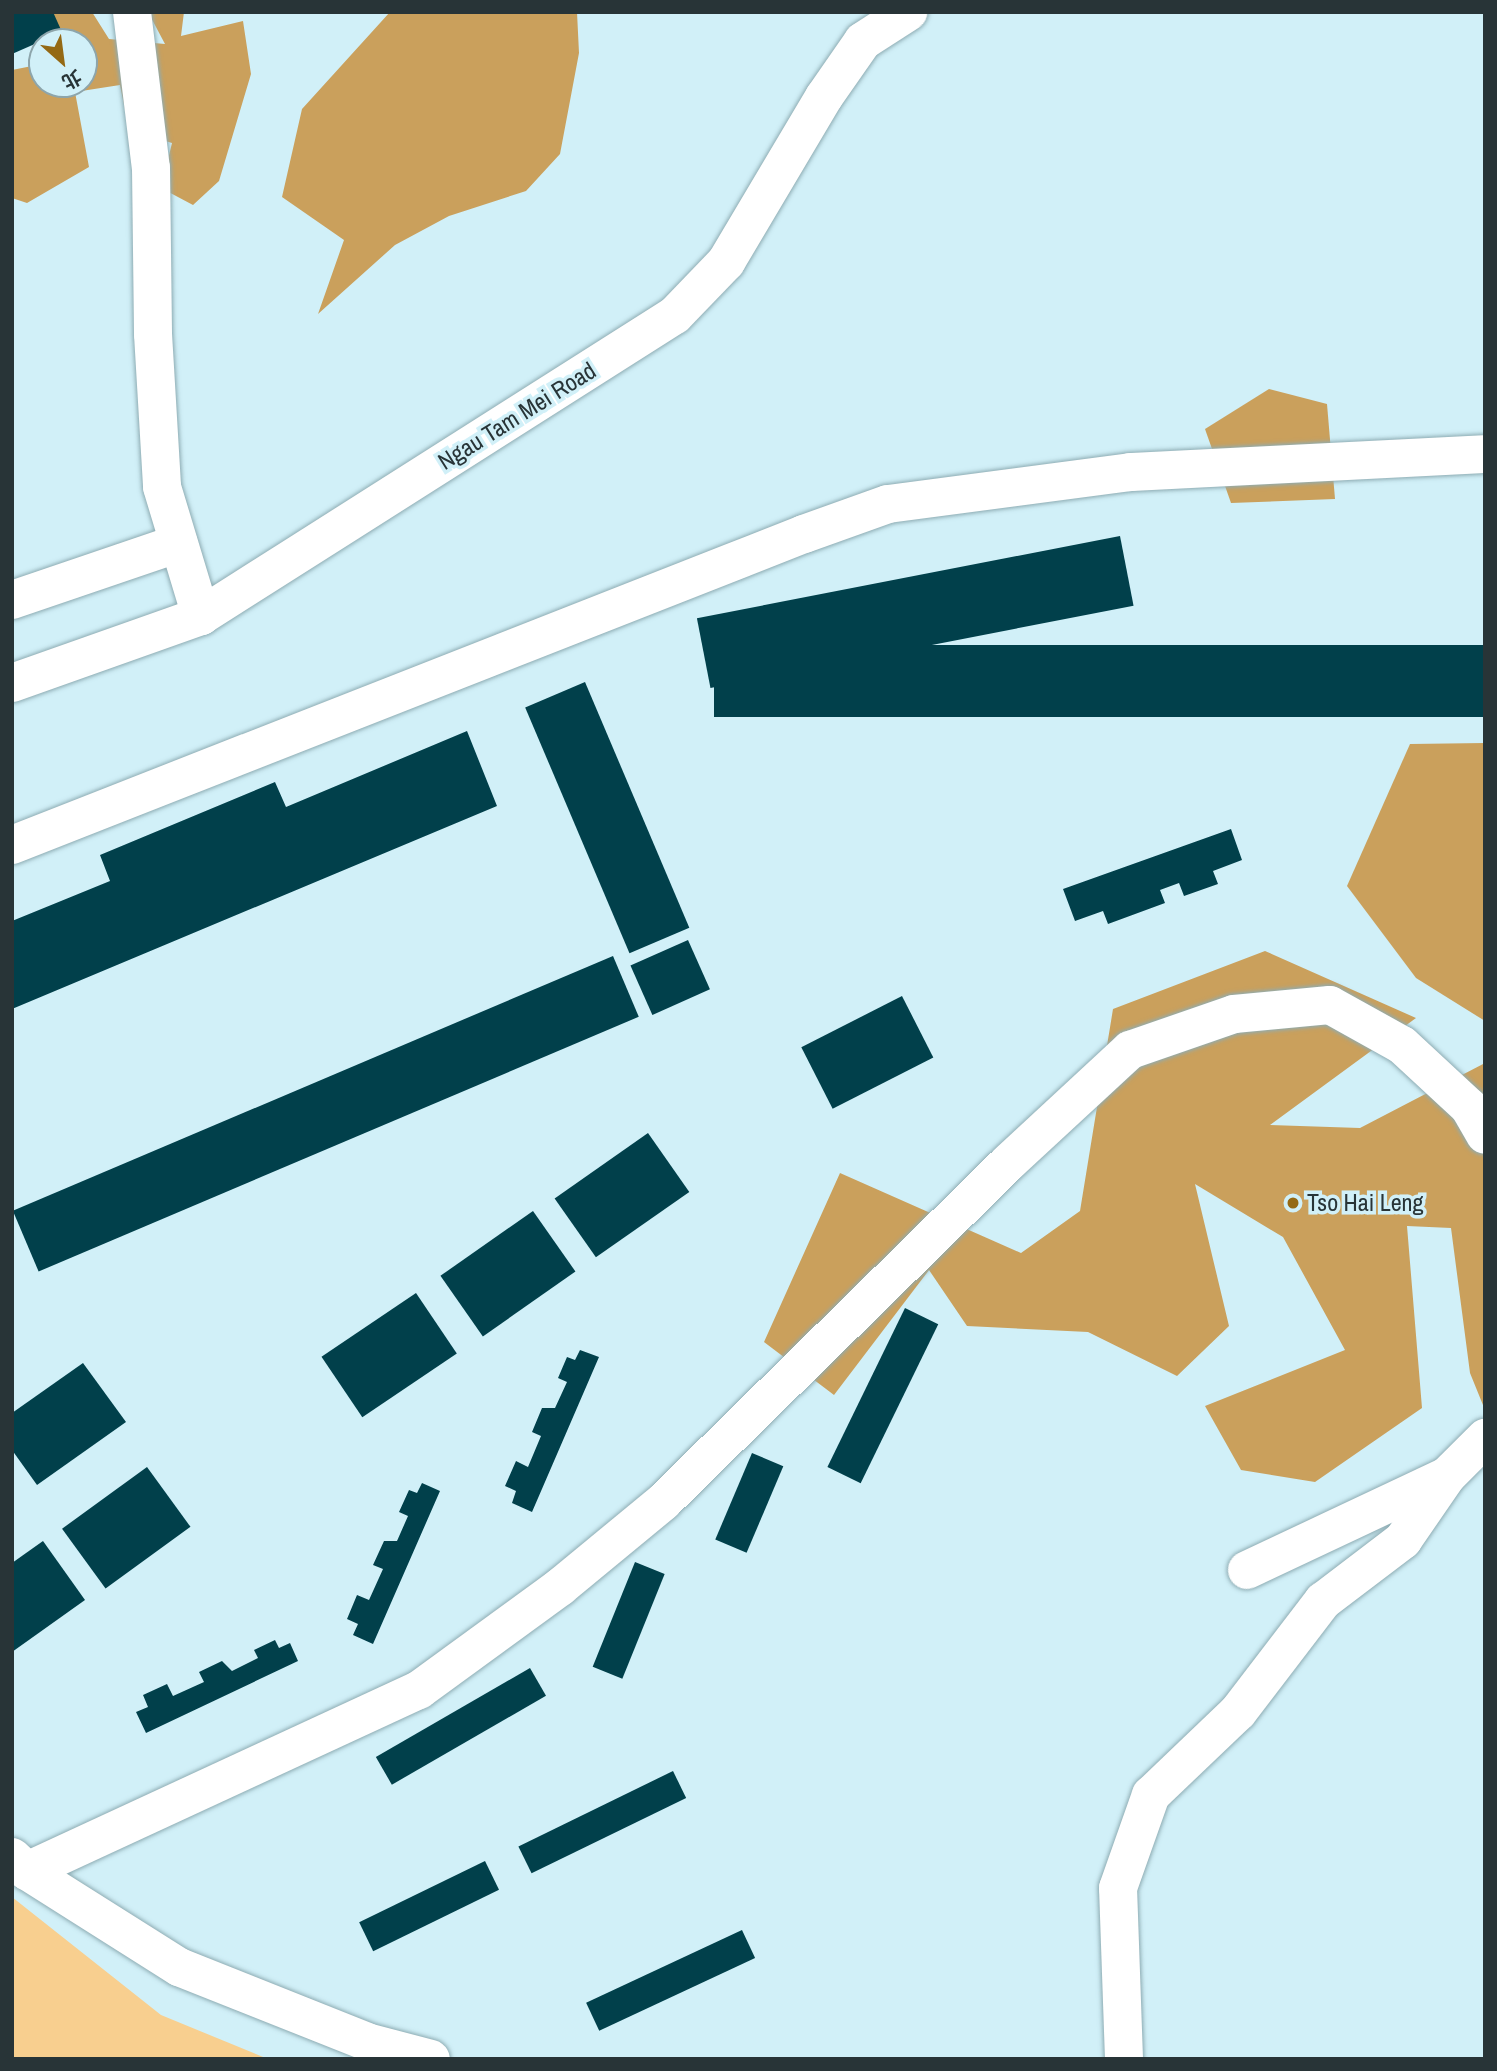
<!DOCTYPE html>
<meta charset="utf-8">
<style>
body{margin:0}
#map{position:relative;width:1497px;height:2071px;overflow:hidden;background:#d1f0f8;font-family:"Archivo Narrow","Noto Sans TC",sans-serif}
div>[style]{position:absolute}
.green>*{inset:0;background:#f8cf8f}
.forest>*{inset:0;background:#caa05c}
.building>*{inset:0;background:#01404b;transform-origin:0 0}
.roads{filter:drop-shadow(0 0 2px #8eacb3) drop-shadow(0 0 2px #8eacb3)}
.minor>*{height:38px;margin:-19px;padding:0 19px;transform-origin:19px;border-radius:19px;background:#fff}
.dots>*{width:19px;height:19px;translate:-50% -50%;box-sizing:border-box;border:4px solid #d1f0f8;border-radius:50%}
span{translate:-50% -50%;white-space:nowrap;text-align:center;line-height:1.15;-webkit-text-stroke:7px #d1f0f8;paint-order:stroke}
.street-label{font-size:24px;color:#283437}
.poi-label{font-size:24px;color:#283437}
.left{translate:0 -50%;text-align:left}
.frame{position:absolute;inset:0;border:14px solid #283437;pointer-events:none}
.north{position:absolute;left:28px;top:28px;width:70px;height:70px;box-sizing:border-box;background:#d1f0f8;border:2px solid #8da5ab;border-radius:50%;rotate:152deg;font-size:19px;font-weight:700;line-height:28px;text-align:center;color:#283437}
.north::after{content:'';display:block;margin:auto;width:24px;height:32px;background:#946914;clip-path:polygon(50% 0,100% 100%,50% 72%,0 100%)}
</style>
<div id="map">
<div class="green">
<div style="clip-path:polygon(12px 1897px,161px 2015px,268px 2059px,12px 2059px)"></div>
</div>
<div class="forest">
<div style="clip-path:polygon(27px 12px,92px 12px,109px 39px,165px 44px,148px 12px,184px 12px,181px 36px,243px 21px,251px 74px,219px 181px,193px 205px,161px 188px,172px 143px,129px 130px,120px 85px,75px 92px,89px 167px,27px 203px,12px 198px,12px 70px,42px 64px,42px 84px,84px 84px,84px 42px,42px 42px,42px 58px)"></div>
<div style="clip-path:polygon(390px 12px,577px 12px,579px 53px,560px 154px,526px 191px,449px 216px,395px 245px,318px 314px,344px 240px,282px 197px,302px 109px)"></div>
<div style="clip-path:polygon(1269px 389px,1327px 404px,1335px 499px,1231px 503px,1205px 429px)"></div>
<div style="clip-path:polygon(1485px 743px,1485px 1021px,1416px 978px,1347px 886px,1410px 744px)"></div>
<div style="clip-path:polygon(1265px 951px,1416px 1018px,1270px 1125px,1360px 1128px,1485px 1063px,1485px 1410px,1470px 1373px,1451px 1228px,1407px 1226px,1422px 1408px,1315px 1482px,1241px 1470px,1205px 1406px,1345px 1350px,1283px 1237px,1195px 1184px,1229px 1326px,1177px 1376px,1088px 1332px,967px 1326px,929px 1270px,834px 1395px,764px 1342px,840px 1173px,1021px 1253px,1080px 1211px,1113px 1009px)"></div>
</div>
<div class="building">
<div style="clip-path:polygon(12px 12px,53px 12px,62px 32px,12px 54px)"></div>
<div style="left:1120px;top:536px;width:71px;height:431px;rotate:79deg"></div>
<div style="left:1485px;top:645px;width:72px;height:771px;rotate:90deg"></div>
<div style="left:585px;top:682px;width:267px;height:65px;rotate:67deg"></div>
<div style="clip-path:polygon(467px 731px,497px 806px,12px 1009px,12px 921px,110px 881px,100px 855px,275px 782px,286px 807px)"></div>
<div style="clip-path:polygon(1231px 829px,1242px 860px,1213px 871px,1218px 884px,1184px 896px,1179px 883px,1160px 890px,1165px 903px,1108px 924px,1103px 911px,1075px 921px,1063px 889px)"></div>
<div style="left:688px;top:940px;width:54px;height:63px;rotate:66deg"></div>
<div style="left:613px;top:956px;width:66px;height:652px;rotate:67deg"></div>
<div style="left:902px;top:996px;width:69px;height:113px;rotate:63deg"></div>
<div style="left:648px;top:1133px;width:72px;height:114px;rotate:55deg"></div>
<div style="left:533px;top:1211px;width:74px;height:113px;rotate:55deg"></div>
<div style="left:416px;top:1293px;width:73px;height:114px;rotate:56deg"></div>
<div style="left:905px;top:1308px;width:37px;height:177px;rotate:26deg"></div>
<div style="clip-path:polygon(580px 1350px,599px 1357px,532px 1512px,512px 1503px,516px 1491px,505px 1486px,516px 1461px,528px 1467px,541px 1436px,532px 1432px,542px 1408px,555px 1408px,567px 1382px,558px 1378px,567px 1357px,575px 1360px)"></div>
<div style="clip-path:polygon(83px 1363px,126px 1422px,37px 1485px,12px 1450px,12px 1413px)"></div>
<div style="left:752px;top:1453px;width:34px;height:94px;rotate:23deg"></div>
<div style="left:147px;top:1467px;width:74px;height:105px;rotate:54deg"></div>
<div style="clip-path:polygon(422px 1483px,440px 1491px,373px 1644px,353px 1635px,358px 1624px,347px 1619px,357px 1595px,369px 1600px,383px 1569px,373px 1565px,384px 1541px,397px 1541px,408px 1516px,399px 1512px,409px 1490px,417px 1493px)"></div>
<div style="clip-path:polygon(43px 1541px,85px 1600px,12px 1652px,12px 1563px)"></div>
<div style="left:635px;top:1562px;width:32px;height:113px;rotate:22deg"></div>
<div style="clip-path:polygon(275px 1640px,279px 1648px,290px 1643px,298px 1661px,146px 1733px,136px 1712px,148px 1707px,143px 1695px,167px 1684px,173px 1696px,204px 1682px,199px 1672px,222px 1661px,232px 1671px,258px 1658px,254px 1650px)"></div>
<div style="left:530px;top:1668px;width:32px;height:178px;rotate:60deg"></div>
<div style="left:673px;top:1771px;width:30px;height:172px;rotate:64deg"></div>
<div style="left:485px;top:1861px;width:32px;height:140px;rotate:64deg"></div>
<div style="left:742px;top:1930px;width:31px;height:172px;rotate:65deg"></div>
</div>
<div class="roads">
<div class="minor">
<div style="left:132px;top:12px;width:157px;rotate:83.1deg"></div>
<div style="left:151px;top:168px;width:166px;rotate:89.3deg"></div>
<div style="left:153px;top:334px;width:153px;rotate:86.6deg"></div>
<div style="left:162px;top:487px;width:135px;rotate:73.2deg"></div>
<div style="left:12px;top:600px;width:176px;rotate:-18.8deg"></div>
<div style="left:12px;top:683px;width:201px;rotate:-19.5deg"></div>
<div style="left:201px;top:616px;width:561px;rotate:-32.42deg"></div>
<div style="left:675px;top:315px;width:74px;rotate:-46.1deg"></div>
<div style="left:726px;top:262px;width:192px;rotate:-59.3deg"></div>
<div style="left:824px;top:97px;width:68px;rotate:-55.1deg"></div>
<div style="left:863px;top:41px;width:54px;rotate:-32.8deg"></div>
<div style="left:12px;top:845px;width:851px;rotate:-21.44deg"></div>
<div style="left:804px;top:534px;width:89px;rotate:-19.7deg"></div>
<div style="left:888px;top:504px;width:245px;rotate:-7.5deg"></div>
<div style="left:1131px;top:472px;width:354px;rotate:-2.9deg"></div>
<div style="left:1247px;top:1570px;width:219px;rotate:-25.2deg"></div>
<div style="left:12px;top:1857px;width:21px;rotate:43deg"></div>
<div style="left:27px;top:1871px;width:180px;rotate:32.3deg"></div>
<div style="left:179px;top:1967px;width:202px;rotate:21.7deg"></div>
<div style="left:367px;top:2042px;width:66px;rotate:14.9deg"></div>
<div style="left:27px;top:1871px;width:432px;rotate:-24.8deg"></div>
<div style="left:419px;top:1690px;width:175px;rotate:-36.1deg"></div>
<div style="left:560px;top:1587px;width:134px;rotate:-39.5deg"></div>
<div style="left:663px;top:1502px;width:485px;rotate:-44.5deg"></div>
<div style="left:1009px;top:1162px;width:165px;rotate:-42.8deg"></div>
<div style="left:1130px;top:1050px;width:110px;rotate:-19.1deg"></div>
<div style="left:1234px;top:1014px;width:96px;rotate:-5.4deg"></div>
<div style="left:1330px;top:1005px;width:82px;rotate:29.1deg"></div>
<div style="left:1402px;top:1045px;width:91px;rotate:42.8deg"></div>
<div style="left:1469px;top:1107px;width:32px;rotate:60deg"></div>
<div style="left:1124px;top:2059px;width:171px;rotate:-92deg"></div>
<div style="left:1118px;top:1888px;width:99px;rotate:-70.5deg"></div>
<div style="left:1151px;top:1795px;width:120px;rotate:-43.7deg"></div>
<div style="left:1238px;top:1712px;width:140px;rotate:-52.6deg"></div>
<div style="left:1323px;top:1601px;width:101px;rotate:-37.3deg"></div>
<div style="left:1403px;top:1540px;width:78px;rotate:-55.5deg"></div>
<div style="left:1447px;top:1476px;width:54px;rotate:-45deg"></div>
</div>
</div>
<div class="dots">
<div style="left:1293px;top:1203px;background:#946914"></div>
</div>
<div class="street-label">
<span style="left:517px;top:416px;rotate:-32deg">Ngau Tam Mei Road</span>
</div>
<div class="poi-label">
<span class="left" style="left:1307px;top:1203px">Tso Hai Leng</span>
</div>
<div class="frame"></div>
<div class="north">北</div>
</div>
